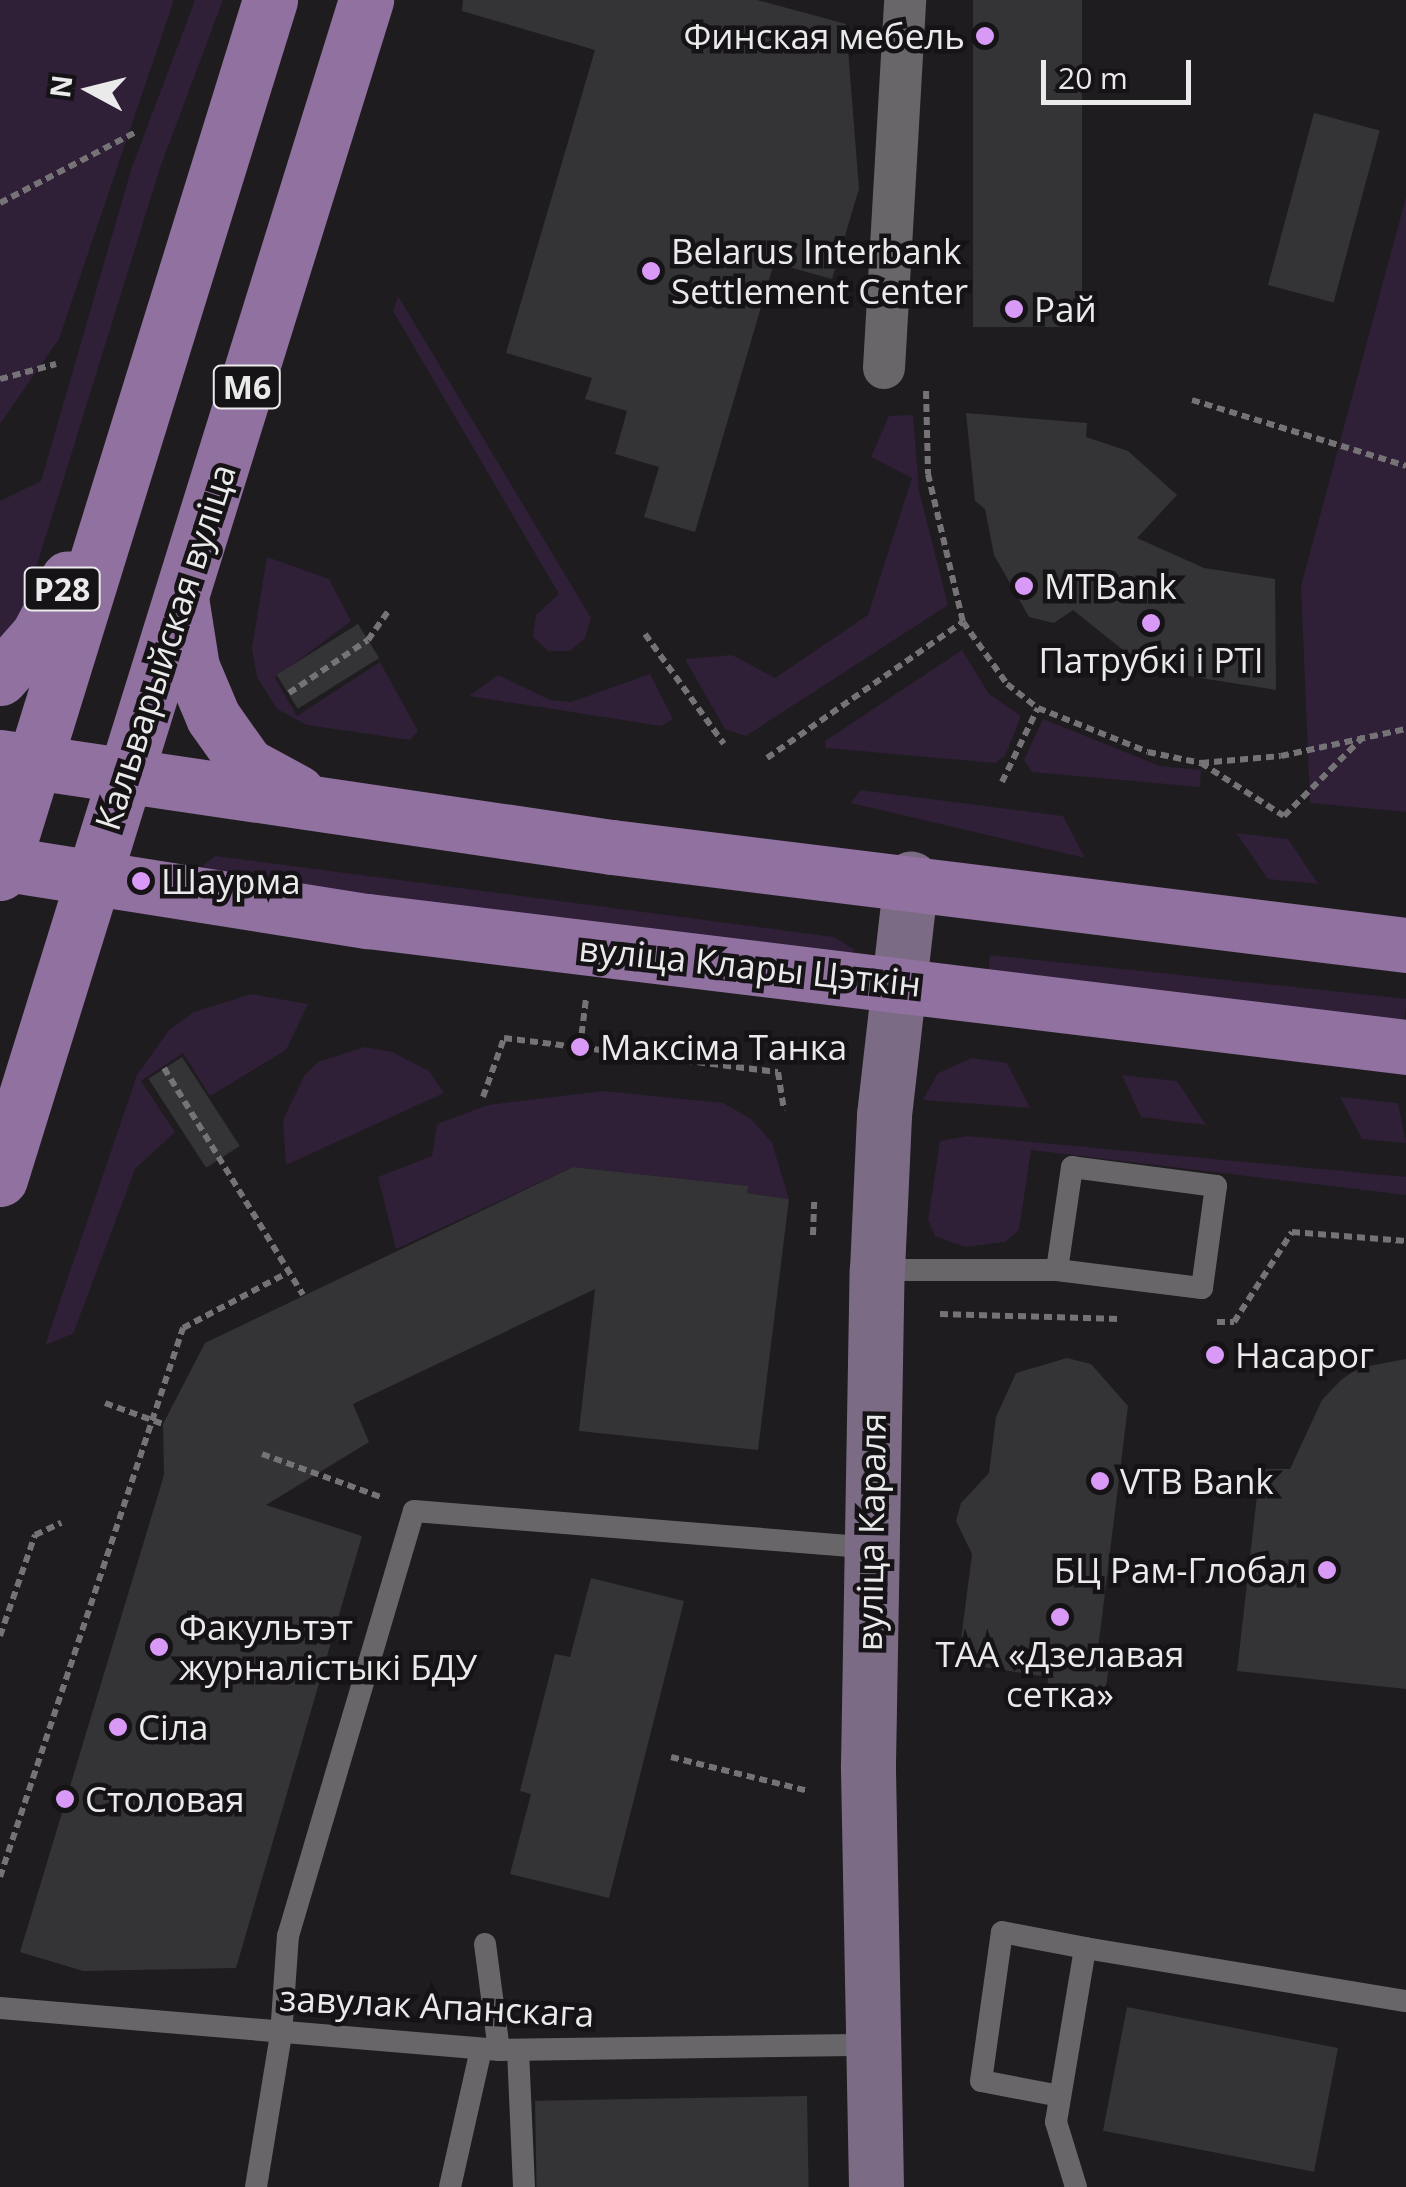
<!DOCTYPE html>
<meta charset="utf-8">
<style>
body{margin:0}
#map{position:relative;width:1406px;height:2187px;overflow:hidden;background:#1e1c1f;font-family:"Open Sans",sans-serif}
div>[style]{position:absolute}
.green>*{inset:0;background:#2f1f37;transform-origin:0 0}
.building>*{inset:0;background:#343335;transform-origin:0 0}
.path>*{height:6px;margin-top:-3px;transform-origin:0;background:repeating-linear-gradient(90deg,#757375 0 8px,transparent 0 13px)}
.lane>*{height:22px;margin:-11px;padding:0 11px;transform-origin:11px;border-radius:11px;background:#686669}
.street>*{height:42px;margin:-21px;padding:0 21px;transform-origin:21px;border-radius:21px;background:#686669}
.secondary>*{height:55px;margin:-27.5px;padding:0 27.5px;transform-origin:27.5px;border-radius:27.5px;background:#7c6b85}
.primary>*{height:55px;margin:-27.5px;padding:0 27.5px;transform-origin:27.5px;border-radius:27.5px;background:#9171a0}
.dots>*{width:28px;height:28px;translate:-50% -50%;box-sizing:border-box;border:5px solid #151315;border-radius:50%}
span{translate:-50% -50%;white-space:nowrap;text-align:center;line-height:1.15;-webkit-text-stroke:9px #151315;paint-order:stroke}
.shield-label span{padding:2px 8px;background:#151315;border:2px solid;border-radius:8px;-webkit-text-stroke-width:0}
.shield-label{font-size:32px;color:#ebeaeb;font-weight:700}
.poi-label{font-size:35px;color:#ebeaeb}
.right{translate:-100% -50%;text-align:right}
.left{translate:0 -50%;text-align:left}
.street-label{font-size:35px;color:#ebeaeb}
.north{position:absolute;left:40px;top:40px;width:100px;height:100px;-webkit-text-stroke:8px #151315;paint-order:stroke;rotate:277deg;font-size:28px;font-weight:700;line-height:40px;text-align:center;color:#ebeaeb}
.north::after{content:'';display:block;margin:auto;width:35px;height:45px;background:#ebeaeb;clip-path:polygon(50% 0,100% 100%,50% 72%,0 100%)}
.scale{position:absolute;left:1041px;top:60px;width:150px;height:45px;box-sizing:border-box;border:5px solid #ebeaeb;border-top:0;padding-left:12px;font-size:30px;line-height:35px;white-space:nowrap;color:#ebeaeb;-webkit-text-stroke:8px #151315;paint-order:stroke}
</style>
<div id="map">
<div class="green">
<div style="clip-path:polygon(0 0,174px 0,59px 339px,0 424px)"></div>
<div style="clip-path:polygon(195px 0,223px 0,160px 168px,31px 584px,15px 631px,0 649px,0 501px,41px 481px,131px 170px)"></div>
<div style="clip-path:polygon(1406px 197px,1406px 812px,1310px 803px,1301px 586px)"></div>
<div style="clip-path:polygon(398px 296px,591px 618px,585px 638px,570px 651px,548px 651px,533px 637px,536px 615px,559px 594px,393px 311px)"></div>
<div style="clip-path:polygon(913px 415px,919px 491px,948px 605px,746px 736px,725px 729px,685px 659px,732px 655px,775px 678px,868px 615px,912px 478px,871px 457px,889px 416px)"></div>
<div style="clip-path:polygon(267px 557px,329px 579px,351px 621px,275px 678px,297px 716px,380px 662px,418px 731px,410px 740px,307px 725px,277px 709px,257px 677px,252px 648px)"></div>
<div style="clip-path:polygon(962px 650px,989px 694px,1021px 716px,1005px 756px,995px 763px,826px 748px,825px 741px)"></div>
<div style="clip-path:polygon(650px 674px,673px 719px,661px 726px,469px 696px,498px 675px,550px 700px,571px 702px)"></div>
<div style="clip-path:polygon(1043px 719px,1160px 766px,1201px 770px,1200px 787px,1032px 772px,1024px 760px)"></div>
<div style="clip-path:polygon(860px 790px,1063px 816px,1085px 858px,851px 803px)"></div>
<div style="clip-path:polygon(1236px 833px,1288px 839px,1318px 884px,1268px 879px)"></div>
<div style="clip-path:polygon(215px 856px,834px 937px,855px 950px,845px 958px,208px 874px,203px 865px)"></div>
<div style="left:990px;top:955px;width:419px;height:21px;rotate:6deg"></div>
<div style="clip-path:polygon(251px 994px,308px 1004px,286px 1050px,210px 1096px,183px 1053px,141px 1081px,175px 1132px,135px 1169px,73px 1334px,45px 1345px,137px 1075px,169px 1030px,194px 1012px)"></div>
<div style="clip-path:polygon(364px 1047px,392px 1052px,429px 1071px,444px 1093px,286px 1165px,283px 1120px,304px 1076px,318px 1062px)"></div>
<div style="clip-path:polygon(972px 1058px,1007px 1063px,1030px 1108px,923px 1100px,938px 1073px)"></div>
<div style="clip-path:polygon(1122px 1075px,1177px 1081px,1206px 1125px,1141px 1117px)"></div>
<div style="clip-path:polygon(603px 1091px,723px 1103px,751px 1119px,772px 1143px,789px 1199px,747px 1193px,747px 1186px,573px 1167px,396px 1249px,378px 1177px,432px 1156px,437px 1124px,488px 1105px)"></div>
<div style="clip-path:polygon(1340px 1097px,1398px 1103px,1406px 1143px,1362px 1139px)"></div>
<div style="clip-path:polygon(968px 1136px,1406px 1177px,1406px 1195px,1031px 1150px,1019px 1230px,1005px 1242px,965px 1247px,935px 1236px,928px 1220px,940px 1141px)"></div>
</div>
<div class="building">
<div style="clip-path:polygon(463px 0,757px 0,846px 24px,859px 189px,832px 279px,774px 263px,695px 532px,644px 517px,659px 467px,615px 454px,627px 411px,585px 399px,592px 378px,506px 353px,595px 50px,462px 11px)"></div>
<div style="left:973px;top:0;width:109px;height:327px"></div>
<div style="left:1314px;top:113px;width:68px;height:178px;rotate:15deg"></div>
<div style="clip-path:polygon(966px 413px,1087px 423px,1086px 437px,1128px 451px,1177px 495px,1137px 538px,1204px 568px,1275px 579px,1276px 690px,1169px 673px,1123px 650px,1073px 610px,1054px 623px,1029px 617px,994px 555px,985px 509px,975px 501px)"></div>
<div style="left:358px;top:624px;width:40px;height:96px;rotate:58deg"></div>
<div style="left:182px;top:1057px;width:106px;height:40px;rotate:57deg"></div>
<div style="clip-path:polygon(573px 1167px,748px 1186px,747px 1193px,789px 1199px,758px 1450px,579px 1431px,595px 1289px,353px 1404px,369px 1442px,266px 1505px,362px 1536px,236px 1968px,83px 1971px,20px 1952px,164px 1475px,163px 1424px,205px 1343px)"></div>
<div style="clip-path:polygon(1067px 1358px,1091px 1364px,1128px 1406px,1098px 1649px,1111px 1651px,1105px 1694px,1047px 1691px,1048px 1677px,958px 1663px,972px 1554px,956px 1521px,961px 1503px,989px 1473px,996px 1417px,1016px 1373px)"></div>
<div style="clip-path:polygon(1406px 1359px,1406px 1689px,1237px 1671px,1260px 1469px,1290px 1469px,1322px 1400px,1341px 1380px,1358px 1368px)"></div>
<div style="clip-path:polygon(591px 1578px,684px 1601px,609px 1898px,510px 1874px,531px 1794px,520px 1791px,555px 1654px,570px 1657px)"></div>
<div style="left:1127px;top:2007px;width:215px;height:126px;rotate:11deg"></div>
<div style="left:807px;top:2096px;width:91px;height:272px;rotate:89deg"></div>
</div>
<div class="path">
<div style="left:0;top:203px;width:153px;rotate:-27.6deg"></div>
<div style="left:0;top:379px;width:58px;rotate:-15deg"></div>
<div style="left:926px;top:391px;width:83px;rotate:88.6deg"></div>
<div style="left:928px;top:474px;width:152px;rotate:76.7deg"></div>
<div style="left:963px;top:622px;width:76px;rotate:54.6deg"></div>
<div style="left:1007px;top:684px;width:39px;rotate:38deg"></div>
<div style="left:1038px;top:708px;width:118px;rotate:21.8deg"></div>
<div style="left:1148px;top:752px;width:54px;rotate:11.7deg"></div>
<div style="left:1201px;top:763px;width:80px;rotate:-5deg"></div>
<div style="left:1281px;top:756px;width:128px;rotate:-12.2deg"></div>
<div style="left:1192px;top:400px;width:224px;rotate:17.1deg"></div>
<div style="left:645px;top:634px;width:135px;rotate:54.3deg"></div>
<div style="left:289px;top:693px;width:95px;rotate:-33.9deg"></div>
<div style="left:368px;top:640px;width:37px;rotate:-55deg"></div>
<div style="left:767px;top:758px;width:239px;rotate:-34.8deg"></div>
<div style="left:1201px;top:763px;width:98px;rotate:32.6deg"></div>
<div style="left:1284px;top:816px;width:117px;rotate:-45deg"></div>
<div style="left:1002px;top:782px;width:82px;rotate:-64.1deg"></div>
<div style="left:580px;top:1047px;width:48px;rotate:-82.9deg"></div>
<div style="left:164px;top:1068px;width:266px;rotate:58.5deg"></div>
<div style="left:483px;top:1097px;width:63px;rotate:-70.4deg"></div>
<div style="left:504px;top:1038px;width:276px;rotate:7.1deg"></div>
<div style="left:778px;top:1072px;width:39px;rotate:81deg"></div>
<div style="left:813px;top:1235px;width:33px;rotate:-88deg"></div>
<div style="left:940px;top:1314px;width:180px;rotate:1.6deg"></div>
<div style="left:1217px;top:1322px;width:17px"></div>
<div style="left:1234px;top:1322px;width:107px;rotate:-57.2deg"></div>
<div style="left:1292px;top:1232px;width:114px;rotate:4.5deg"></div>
<div style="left:105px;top:1403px;width:62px;rotate:19.9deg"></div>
<div style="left:262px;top:1454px;width:127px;rotate:19.9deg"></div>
<div style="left:0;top:1636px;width:107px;rotate:-70.9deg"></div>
<div style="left:35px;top:1535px;width:29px;rotate:-25deg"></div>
<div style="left:671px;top:1757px;width:141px;rotate:13.9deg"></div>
<div style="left:0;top:1877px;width:579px;rotate:-71.57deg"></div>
<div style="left:183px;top:1328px;width:118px;rotate:-27.9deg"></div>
</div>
<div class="lane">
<div style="left:877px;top:1270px;width:180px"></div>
<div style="left:1057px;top:1270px;width:146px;rotate:7.1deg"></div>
<div style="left:1202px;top:1288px;width:103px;rotate:-82.2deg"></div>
<div style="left:1216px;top:1186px;width:145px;rotate:-172.5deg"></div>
<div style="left:1072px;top:1167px;width:104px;rotate:98.3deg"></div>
<div style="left:485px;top:1944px;width:107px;rotate:82.5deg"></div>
<div style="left:0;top:2008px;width:501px;rotate:4.81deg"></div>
<div style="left:499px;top:2050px;width:372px;rotate:-0.8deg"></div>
<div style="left:518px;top:2050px;width:137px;rotate:87.5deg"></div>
<div style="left:1060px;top:2096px;width:80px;rotate:-169.2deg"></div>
<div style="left:981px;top:2081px;width:150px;rotate:-82deg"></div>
<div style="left:1002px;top:1932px;width:85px;rotate:10.9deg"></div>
<div style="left:256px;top:2187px;width:154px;rotate:-80.7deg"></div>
<div style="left:281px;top:2035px;width:99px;rotate:-86deg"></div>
<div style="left:288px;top:1936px;width:443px;rotate:-73.5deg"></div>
<div style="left:414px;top:1511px;width:457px;rotate:4.6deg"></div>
<div style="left:450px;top:2187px;width:141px;rotate:-77.3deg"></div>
<div style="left:1076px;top:2187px;width:68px;rotate:-107.1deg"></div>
<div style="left:1056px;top:2122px;width:176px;rotate:-80.5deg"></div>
<div style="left:1085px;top:1948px;width:325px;rotate:9.4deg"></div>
</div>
<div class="street">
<div style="left:884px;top:368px;width:369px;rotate:-86.7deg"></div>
</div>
<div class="secondary">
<div style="left:876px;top:2187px;width:423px;rotate:-91.1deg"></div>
<div style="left:868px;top:1764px;width:494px;rotate:-89deg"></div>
<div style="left:877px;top:1270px;width:155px;rotate:-87.4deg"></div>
<div style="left:884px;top:1115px;width:238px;rotate:-83.5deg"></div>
</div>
<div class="primary">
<div style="left:182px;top:604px;width:64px;rotate:81deg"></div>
<div style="left:192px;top:667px;width:54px;rotate:67.2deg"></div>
<div style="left:213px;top:717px;width:59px;rotate:54.7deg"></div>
<div style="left:247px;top:765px;width:57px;rotate:28.4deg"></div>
<div style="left:0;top:678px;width:57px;rotate:-48.5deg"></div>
<div style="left:38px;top:635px;width:64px;rotate:-62.2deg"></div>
<div style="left:0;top:757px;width:619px;rotate:8.37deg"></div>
<div style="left:612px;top:847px;width:800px;rotate:7.04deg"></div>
<div style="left:0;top:863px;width:373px;rotate:9deg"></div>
<div style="left:368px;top:921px;width:1046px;rotate:6.92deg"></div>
<div style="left:0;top:873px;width:914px;rotate:-72.81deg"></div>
<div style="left:0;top:1179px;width:1235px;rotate:-72.75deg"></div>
</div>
<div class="dots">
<div style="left:985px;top:36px;background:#d99af7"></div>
<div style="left:651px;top:271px;background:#d99af7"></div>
<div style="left:1014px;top:309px;background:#d99af7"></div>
<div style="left:1024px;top:586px;background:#d99af7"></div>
<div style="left:1151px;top:623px;background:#d99af7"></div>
<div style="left:141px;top:881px;background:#d99af7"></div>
<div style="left:580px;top:1047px;background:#d99af7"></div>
<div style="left:1215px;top:1355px;background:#d99af7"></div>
<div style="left:1100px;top:1481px;background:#d99af7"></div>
<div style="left:1327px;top:1570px;background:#d99af7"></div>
<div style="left:1060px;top:1617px;background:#d99af7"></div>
<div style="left:159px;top:1647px;background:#d99af7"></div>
<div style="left:118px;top:1727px;background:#d99af7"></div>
<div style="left:65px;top:1799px;background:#d99af7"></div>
</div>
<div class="shield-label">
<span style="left:247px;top:387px">М6</span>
<span style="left:62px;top:589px">Р28</span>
</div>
<div class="poi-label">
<span class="right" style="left:965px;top:36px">Финская мебель</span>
<span class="left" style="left:671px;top:271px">Belarus Interbank<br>Settlement Center</span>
<span class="left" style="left:1034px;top:309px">Рай</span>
<span class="left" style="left:1044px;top:586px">MTBank</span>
<span style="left:1151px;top:660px">Патрубкі і РТІ</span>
<span class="left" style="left:161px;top:881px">Шаурма</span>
<span class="left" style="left:600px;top:1047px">Максіма Танка</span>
<span class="left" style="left:1235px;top:1355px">Насарог</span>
<span class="left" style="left:1120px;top:1481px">VTB Bank</span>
<span class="right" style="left:1307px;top:1570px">БЦ Рам-Глобал</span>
<span class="left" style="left:179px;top:1647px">Факультэт<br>журналістыкі БДУ</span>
<span style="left:1060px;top:1674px">ТАА «Дзелавая<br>сетка»</span>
<span class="left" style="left:138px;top:1727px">Сіла</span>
<span class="left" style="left:85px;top:1799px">Столовая</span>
</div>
<div class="street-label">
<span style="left:165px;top:647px;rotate:-72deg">Кальварыйская вуліца</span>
<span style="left:750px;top:966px;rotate:6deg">вуліца Клары Цэткін</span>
<span style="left:871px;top:1532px;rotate:-89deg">вуліца Караля</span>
<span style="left:437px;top:2006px;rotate:3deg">завулак Апанскага</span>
</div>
<div class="north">N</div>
<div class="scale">20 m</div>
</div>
